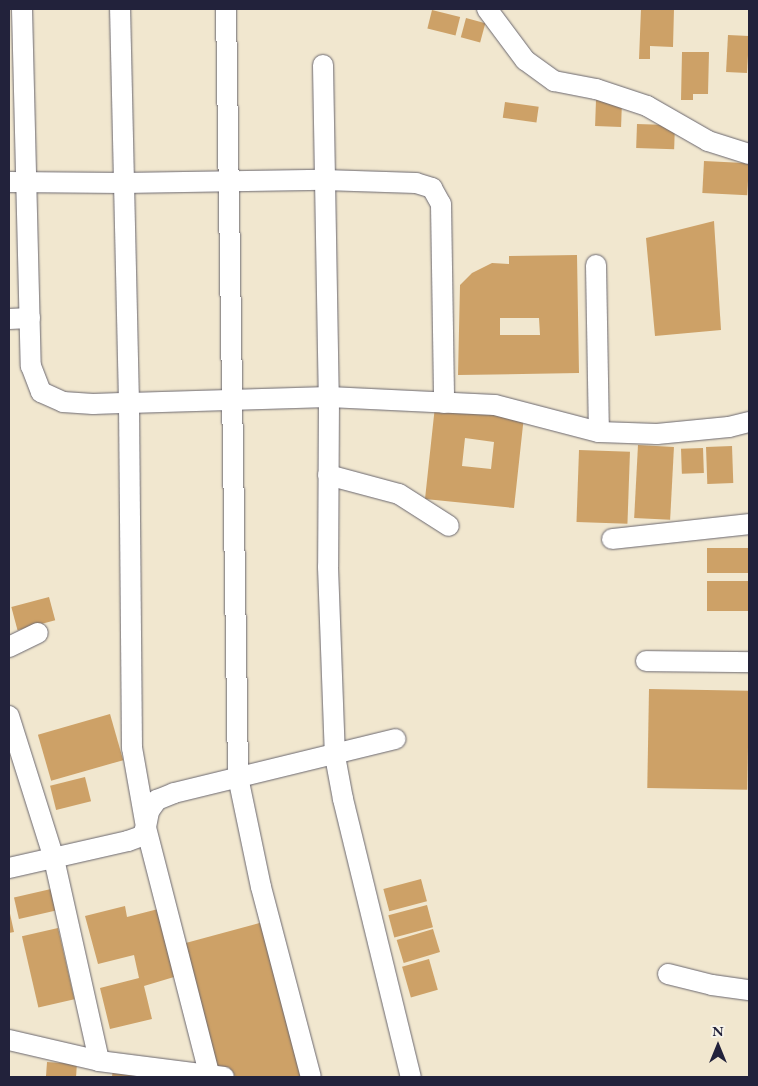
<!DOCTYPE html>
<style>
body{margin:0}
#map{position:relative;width:758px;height:1086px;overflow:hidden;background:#f1e7cf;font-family:"EB Garamond",serif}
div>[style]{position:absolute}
.building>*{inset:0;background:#cda167;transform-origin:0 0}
.roads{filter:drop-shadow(0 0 1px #6a676f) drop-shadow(0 0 1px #6a676f)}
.street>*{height:20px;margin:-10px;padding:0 10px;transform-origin:10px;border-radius:10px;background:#fff}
span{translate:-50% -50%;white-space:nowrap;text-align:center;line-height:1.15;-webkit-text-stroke:4px #f7f3e8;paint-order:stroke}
.frame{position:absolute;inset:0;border:10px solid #22223b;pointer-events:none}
.north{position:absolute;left:693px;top:1021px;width:50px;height:50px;-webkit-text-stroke:4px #f7f3e8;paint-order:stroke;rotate:0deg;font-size:14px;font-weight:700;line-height:20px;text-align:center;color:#22223b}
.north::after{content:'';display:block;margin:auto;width:18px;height:22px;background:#22223b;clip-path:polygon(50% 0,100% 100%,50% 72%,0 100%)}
</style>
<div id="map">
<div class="building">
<div style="clip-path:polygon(641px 9px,674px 9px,673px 47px,650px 46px,650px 59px,639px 59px)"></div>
<div style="left:432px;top:10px;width:29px;height:19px;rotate:14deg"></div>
<div style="left:466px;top:18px;width:20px;height:20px;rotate:15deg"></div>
<div style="left:728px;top:35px;width:21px;height:37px;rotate:3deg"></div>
<div style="clip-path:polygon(682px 52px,709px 52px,708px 94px,693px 94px,693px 100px,681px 100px)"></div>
<div style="left:596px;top:100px;width:26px;height:26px;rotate:2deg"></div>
<div style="left:505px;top:102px;width:34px;height:16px;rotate:8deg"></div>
<div style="left:637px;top:124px;width:38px;height:24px;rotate:2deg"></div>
<div style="left:704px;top:161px;width:45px;height:32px;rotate:3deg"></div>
<div style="clip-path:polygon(714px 221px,721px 330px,655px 336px,646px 238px)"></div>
<div style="clip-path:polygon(evenodd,577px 255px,579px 373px,458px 375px,460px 285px,472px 273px,492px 263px,509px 264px,509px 256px,577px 255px,500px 318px,539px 318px,540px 335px,500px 335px,500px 318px)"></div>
<div style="clip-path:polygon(evenodd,435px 406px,524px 416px,514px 508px,425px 499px,435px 406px,465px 438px,494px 442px,491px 469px,462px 466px,465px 438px)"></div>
<div style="left:638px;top:445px;width:36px;height:73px;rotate:3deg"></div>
<div style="left:732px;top:446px;width:37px;height:26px;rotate:88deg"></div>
<div style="left:703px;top:448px;width:25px;height:22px;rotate:88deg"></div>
<div style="left:579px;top:450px;width:51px;height:72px;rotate:2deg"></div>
<div style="left:749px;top:548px;width:25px;height:42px;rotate:90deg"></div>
<div style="left:707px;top:581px;width:42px;height:30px"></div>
<div style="left:49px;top:597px;width:24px;height:39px;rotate:75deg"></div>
<div style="left:649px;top:689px;width:100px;height:99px;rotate:1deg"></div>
<div style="left:110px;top:714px;width:48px;height:75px;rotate:74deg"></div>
<div style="left:85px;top:777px;width:25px;height:36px;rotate:76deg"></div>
<div style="left:421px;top:879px;width:23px;height:39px;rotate:75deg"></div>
<div style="left:51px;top:889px;width:22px;height:38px;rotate:77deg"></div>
<div style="left:427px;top:905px;width:23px;height:40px;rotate:75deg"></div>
<div style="clip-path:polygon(125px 906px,127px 917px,166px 907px,184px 974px,144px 986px,152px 1019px,110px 1029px,100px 988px,139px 978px,134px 955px,98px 964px,85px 916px)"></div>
<div style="clip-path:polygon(9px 909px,14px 932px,9px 933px)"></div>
<div style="clip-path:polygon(267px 921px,308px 1077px,245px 1077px,219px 1074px,182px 944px)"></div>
<div style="left:58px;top:928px;width:73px;height:37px;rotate:77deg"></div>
<div style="left:433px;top:929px;width:24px;height:38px;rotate:73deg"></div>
<div style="left:429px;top:959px;width:32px;height:28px;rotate:74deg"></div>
<div style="left:47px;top:1062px;width:30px;height:15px;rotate:4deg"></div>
<div style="clip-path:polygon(113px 1067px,148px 1077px,112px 1077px)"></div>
</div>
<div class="roads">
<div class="street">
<div style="left:22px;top:9px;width:357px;rotate:88.6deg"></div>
<div style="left:31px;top:366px;width:28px;rotate:69deg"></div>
<div style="left:41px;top:392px;width:24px;rotate:24deg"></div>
<div style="left:63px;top:402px;width:30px;rotate:4deg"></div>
<div style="left:93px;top:404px;width:36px;rotate:-2deg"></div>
<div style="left:129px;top:403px;width:394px;rotate:-91.3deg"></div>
<div style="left:226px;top:9px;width:768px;rotate:89.1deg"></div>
<div style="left:238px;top:777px;width:112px;rotate:78.2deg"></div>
<div style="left:261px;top:887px;width:196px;rotate:75.3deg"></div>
<div style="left:487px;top:9px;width:64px;rotate:53.3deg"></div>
<div style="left:525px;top:60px;width:36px;rotate:36deg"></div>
<div style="left:554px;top:81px;width:43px;rotate:10.8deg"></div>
<div style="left:596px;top:89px;width:54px;rotate:18.4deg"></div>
<div style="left:647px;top:106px;width:70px;rotate:29.8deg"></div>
<div style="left:708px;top:141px;width:43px;rotate:17.6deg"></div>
<div style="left:323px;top:65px;width:332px;rotate:89deg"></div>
<div style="left:329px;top:397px;width:170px;rotate:90.3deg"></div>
<div style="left:328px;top:567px;width:189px;rotate:87.9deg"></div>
<div style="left:335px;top:756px;width:44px;rotate:79.5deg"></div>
<div style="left:343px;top:799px;width:286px;rotate:76.3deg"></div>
<div style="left:9px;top:182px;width:114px;rotate:0.5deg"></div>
<div style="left:123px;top:183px;width:201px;rotate:-0.9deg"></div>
<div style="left:324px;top:180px;width:92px;rotate:1.9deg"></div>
<div style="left:416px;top:183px;width:17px;rotate:17deg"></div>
<div style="left:432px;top:188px;width:18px;rotate:61deg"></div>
<div style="left:441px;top:204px;width:199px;rotate:89.1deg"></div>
<div style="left:596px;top:265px;width:167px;rotate:89deg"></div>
<div style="left:9px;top:319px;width:21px;rotate:-3deg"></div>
<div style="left:328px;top:475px;width:73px;rotate:15deg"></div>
<div style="left:399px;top:494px;width:59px;rotate:32.6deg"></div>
<div style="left:612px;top:539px;width:138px;rotate:-6.2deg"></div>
<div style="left:9px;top:647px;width:32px;rotate:-26deg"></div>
<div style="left:646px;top:661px;width:103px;rotate:0.6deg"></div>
<div style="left:9px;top:716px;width:150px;rotate:72.5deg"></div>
<div style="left:54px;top:859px;width:207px;rotate:77.4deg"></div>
<div style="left:9px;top:868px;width:122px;rotate:-12.8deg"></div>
<div style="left:128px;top:841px;width:15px;rotate:-20deg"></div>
<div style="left:142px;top:836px;width:10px;rotate:-66deg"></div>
<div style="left:146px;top:827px;width:16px;rotate:-79deg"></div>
<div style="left:149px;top:811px;width:14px;rotate:-54deg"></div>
<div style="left:157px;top:800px;width:18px;rotate:-22deg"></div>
<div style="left:174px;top:793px;width:228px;rotate:-13.7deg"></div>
<div style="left:668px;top:974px;width:45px;rotate:14deg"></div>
<div style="left:712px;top:985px;width:37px;rotate:8deg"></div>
<div style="left:9px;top:1040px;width:92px;rotate:13.1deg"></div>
<div style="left:99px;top:1061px;width:126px;rotate:7.3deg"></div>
<div style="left:210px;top:1077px;width:258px;rotate:-104.4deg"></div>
<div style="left:146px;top:827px;width:80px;rotate:-100deg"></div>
<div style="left:132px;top:748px;width:345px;rotate:-90.5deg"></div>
<div style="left:129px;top:403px;width:200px;rotate:-1.7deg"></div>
<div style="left:329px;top:397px;width:166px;rotate:2.8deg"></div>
<div style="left:495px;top:405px;width:107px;rotate:14.6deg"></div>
<div style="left:599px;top:432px;width:58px;rotate:2deg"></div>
<div style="left:657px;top:434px;width:72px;rotate:-5.6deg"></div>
<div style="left:729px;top:427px;width:21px;rotate:-14deg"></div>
</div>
</div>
<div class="frame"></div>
<div class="north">N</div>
</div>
